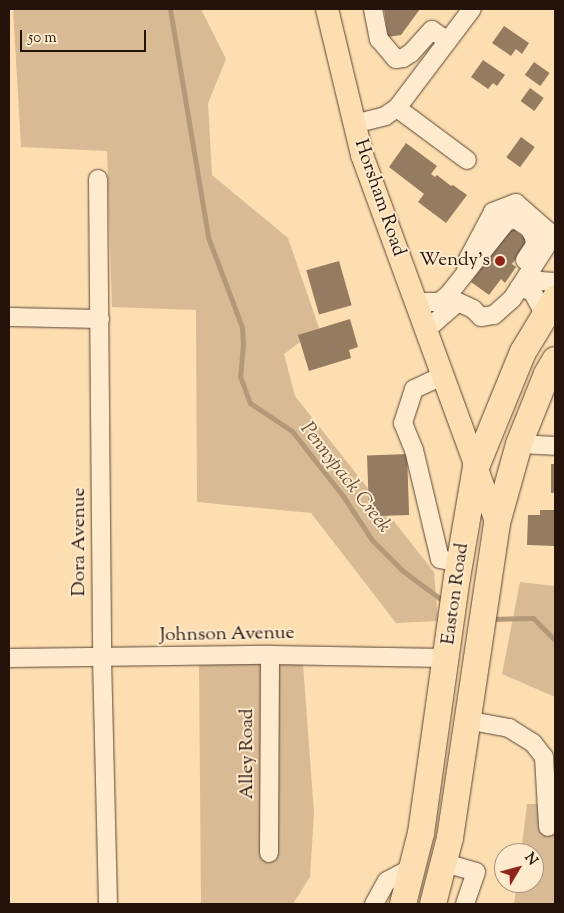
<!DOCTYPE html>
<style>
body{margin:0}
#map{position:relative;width:564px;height:913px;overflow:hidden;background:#fddeb1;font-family:"Sorts Mill Goudy",serif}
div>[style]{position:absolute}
.green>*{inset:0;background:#d8bb95}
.stream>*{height:5px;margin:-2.5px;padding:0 2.5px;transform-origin:2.5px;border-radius:2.5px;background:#b49978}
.building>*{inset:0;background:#957c61;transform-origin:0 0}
.roads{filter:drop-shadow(0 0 1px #5b4534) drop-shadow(0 0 1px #5b4534)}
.minor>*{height:18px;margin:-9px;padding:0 9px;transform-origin:9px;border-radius:9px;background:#feeacc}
.major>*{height:22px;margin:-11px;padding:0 11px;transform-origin:11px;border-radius:11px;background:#fddeb1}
.highway>*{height:26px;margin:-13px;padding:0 13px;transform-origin:13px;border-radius:13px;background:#fddeb1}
.dots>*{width:14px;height:14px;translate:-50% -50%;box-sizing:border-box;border:2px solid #feeacc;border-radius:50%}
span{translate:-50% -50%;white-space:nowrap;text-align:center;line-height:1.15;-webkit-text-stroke:4px #feeacc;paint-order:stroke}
.street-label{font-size:19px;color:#25120a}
.poi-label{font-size:19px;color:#25120a}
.right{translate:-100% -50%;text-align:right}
.water-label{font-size:20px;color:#654f3b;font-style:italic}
.frame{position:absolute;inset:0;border:10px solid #25120a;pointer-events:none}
.north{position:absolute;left:494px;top:843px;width:50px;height:50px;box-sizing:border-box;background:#feeacc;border:1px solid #a7947e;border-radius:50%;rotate:53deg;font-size:14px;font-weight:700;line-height:20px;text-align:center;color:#25120a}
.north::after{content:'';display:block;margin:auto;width:18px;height:22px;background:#8f2418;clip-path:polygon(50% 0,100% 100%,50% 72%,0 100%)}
.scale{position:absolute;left:20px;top:30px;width:126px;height:22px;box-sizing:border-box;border:2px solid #25120a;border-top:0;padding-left:6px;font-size:15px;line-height:18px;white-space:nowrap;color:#25120a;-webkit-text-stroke:4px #feeacc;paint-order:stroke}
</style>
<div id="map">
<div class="green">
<div style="clip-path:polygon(13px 9px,201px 9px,226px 59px,208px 103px,212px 175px,288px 238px,319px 328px,284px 354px,295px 396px,434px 572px,438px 621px,396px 623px,311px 513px,197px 502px,196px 310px,112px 307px,107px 151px,21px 147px)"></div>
<div style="clip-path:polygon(520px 582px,555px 586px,555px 697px,502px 674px)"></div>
<div style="clip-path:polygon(199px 664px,303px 664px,314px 813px,310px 877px,293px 904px,201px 904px)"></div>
<div style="clip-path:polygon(527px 804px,555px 804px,555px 904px,514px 904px,517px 883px,534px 883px,534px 853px,521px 853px)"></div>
</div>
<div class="stream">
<div style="left:170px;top:9px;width:231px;rotate:80.5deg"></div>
<div style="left:208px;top:237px;width:96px;rotate:69.3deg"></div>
<div style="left:242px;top:327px;width:17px;rotate:87deg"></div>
<div style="left:243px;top:344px;width:32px;rotate:95deg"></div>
<div style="left:240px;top:376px;width:29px;rotate:70deg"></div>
<div style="left:250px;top:403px;width:50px;rotate:33.7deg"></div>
<div style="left:292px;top:431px;width:83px;rotate:51.9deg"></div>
<div style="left:343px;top:496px;width:53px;rotate:56.6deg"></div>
<div style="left:372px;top:540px;width:44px;rotate:45deg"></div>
<div style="left:403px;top:571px;width:54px;rotate:36.7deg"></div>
<div style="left:491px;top:619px;width:42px;rotate:-1.4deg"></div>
<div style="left:533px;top:618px;width:31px;rotate:45deg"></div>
</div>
<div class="building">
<div style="clip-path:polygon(384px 9px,420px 9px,401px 35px,388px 37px)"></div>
<div style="clip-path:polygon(504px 26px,529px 43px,522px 54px,516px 49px,511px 56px,492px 43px)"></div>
<div style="clip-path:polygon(483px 60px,505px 75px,497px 86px,493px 83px,488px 89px,471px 77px)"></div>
<div style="left:534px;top:62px;width:19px;height:16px;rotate:35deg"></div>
<div style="left:530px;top:88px;width:17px;height:16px;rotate:36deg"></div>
<div style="left:521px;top:137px;width:17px;height:25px;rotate:36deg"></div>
<div style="clip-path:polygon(406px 143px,437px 166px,431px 174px,435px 177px,437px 175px,451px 186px,453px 185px,467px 195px,446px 223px,418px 202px,424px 194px,389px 167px)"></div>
<div style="clip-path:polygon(510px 227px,529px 241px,512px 264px,516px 267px,505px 283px,501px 279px,489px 295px,471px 282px)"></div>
<div style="left:339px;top:261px;width:46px;height:34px;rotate:74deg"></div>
<div style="clip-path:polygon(350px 319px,358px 347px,349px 350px,351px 358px,309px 371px,298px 335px)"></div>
<div style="left:407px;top:454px;width:61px;height:40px;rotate:88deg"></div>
<div style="left:551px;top:464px;width:4px;height:29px"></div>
<div style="clip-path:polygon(540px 510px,555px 510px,555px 546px,527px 545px,528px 515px,540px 515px)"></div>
</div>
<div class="roads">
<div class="minor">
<div style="left:373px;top:9px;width:31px;rotate:79deg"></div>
<div style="left:379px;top:39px;width:26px;rotate:50deg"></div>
<div style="left:396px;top:59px;width:7px;rotate:-8deg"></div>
<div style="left:403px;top:58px;width:9px;rotate:-32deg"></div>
<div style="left:411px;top:53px;width:31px;rotate:-48deg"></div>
<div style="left:432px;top:30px;width:19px;rotate:35deg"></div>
<div style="left:397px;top:108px;width:87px;rotate:36.6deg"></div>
<div style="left:354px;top:124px;width:32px;rotate:-14deg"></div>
<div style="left:385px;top:116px;width:14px;rotate:-34deg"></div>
<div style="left:397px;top:108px;width:124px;rotate:-52.9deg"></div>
<div style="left:98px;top:179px;width:479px;rotate:89.5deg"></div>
<div style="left:102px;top:658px;width:246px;rotate:88.6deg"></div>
<div style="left:527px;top:276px;width:14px;rotate:21deg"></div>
<div style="left:540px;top:281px;width:15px;rotate:4deg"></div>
<div style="left:519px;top:288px;width:13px;rotate:13deg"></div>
<div style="left:532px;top:291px;width:27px;rotate:62deg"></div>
<div style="left:415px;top:302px;width:24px"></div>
<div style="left:439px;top:302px;width:11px;rotate:-38deg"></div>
<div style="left:448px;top:295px;width:93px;rotate:-51.5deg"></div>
<div style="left:506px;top:222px;width:9px;rotate:-18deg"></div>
<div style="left:515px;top:219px;width:17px;rotate:33deg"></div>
<div style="left:529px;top:228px;width:10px;rotate:61deg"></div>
<div style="left:534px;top:237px;width:8px;rotate:83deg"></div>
<div style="left:535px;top:245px;width:18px;rotate:124deg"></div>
<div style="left:458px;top:302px;width:17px;rotate:25deg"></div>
<div style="left:473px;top:309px;width:11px;rotate:45deg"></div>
<div style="left:481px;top:317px;width:13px;rotate:-9deg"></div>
<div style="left:494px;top:315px;width:24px;rotate:-42deg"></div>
<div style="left:512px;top:299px;width:61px;rotate:-57.1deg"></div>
<div style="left:545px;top:248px;width:16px;rotate:-76deg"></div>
<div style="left:549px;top:232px;width:44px;rotate:-138.7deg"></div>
<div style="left:516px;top:203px;width:25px;rotate:159deg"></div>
<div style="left:493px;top:212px;width:53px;rotate:118deg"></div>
<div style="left:468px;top:259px;width:11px;rotate:100deg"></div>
<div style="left:9px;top:317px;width:91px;rotate:1.3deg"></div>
<div style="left:425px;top:331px;width:44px;rotate:-41.3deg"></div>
<div style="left:442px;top:376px;width:31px;rotate:155deg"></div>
<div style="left:414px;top:389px;width:36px;rotate:108deg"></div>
<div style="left:403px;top:423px;width:29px;rotate:68deg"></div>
<div style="left:414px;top:450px;width:112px;rotate:76.6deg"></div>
<div style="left:440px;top:559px;width:19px;rotate:12deg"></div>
<div style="left:519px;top:444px;width:36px;rotate:3deg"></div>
<div style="left:9px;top:658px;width:261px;rotate:-0.7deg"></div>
<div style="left:270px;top:655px;width:176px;rotate:1deg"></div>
<div style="left:466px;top:720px;width:44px;rotate:10.5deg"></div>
<div style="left:509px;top:728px;width:28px;rotate:32deg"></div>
<div style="left:533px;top:743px;width:18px;rotate:52deg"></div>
<div style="left:544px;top:757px;width:70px;rotate:86.7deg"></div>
<div style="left:269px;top:853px;width:198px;rotate:-89.7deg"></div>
<div style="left:445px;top:863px;width:32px;rotate:16deg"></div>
<div style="left:476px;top:872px;width:34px;rotate:109deg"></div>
<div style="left:374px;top:904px;width:26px;rotate:-61deg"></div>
<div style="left:387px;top:881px;width:30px;rotate:-28deg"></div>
</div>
<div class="major">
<div style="left:327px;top:9px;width:150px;rotate:76.5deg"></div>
<div style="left:362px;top:155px;width:392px;rotate:69.9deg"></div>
</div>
<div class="highway">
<div style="left:403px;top:904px;width:73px;rotate:-75.8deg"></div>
<div style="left:421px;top:833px;width:258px;rotate:-82deg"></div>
<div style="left:457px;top:578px;width:113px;rotate:-80.3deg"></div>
<div style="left:476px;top:467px;width:124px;rotate:-67.8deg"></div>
<div style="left:523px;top:352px;width:62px;rotate:-58.9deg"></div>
<div style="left:433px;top:904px;width:68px;rotate:-75.6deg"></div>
<div style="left:450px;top:838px;width:318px;rotate:-81.5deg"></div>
<div style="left:497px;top:523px;width:82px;rotate:-74.4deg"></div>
<div style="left:519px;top:444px;width:75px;rotate:-68.2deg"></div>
<div style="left:547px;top:374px;width:16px;rotate:-60deg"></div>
</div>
</div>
<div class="dots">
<div style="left:500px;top:261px;background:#8f2418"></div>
</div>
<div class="street-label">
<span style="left:379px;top:198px;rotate:71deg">Horsham Road</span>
<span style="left:80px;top:542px;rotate:-90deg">Dora Avenue</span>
<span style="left:456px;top:594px;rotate:-82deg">Easton Road</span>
<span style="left:227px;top:635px;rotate:-1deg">Johnson Avenue</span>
<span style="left:248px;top:754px;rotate:-90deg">Alley Road</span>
</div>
<div class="poi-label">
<span class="right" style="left:490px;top:261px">Wendy's</span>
</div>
<div class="water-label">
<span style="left:345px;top:478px;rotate:52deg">Pennypack Creek</span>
</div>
<div class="frame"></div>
<div class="north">N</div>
<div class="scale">50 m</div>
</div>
